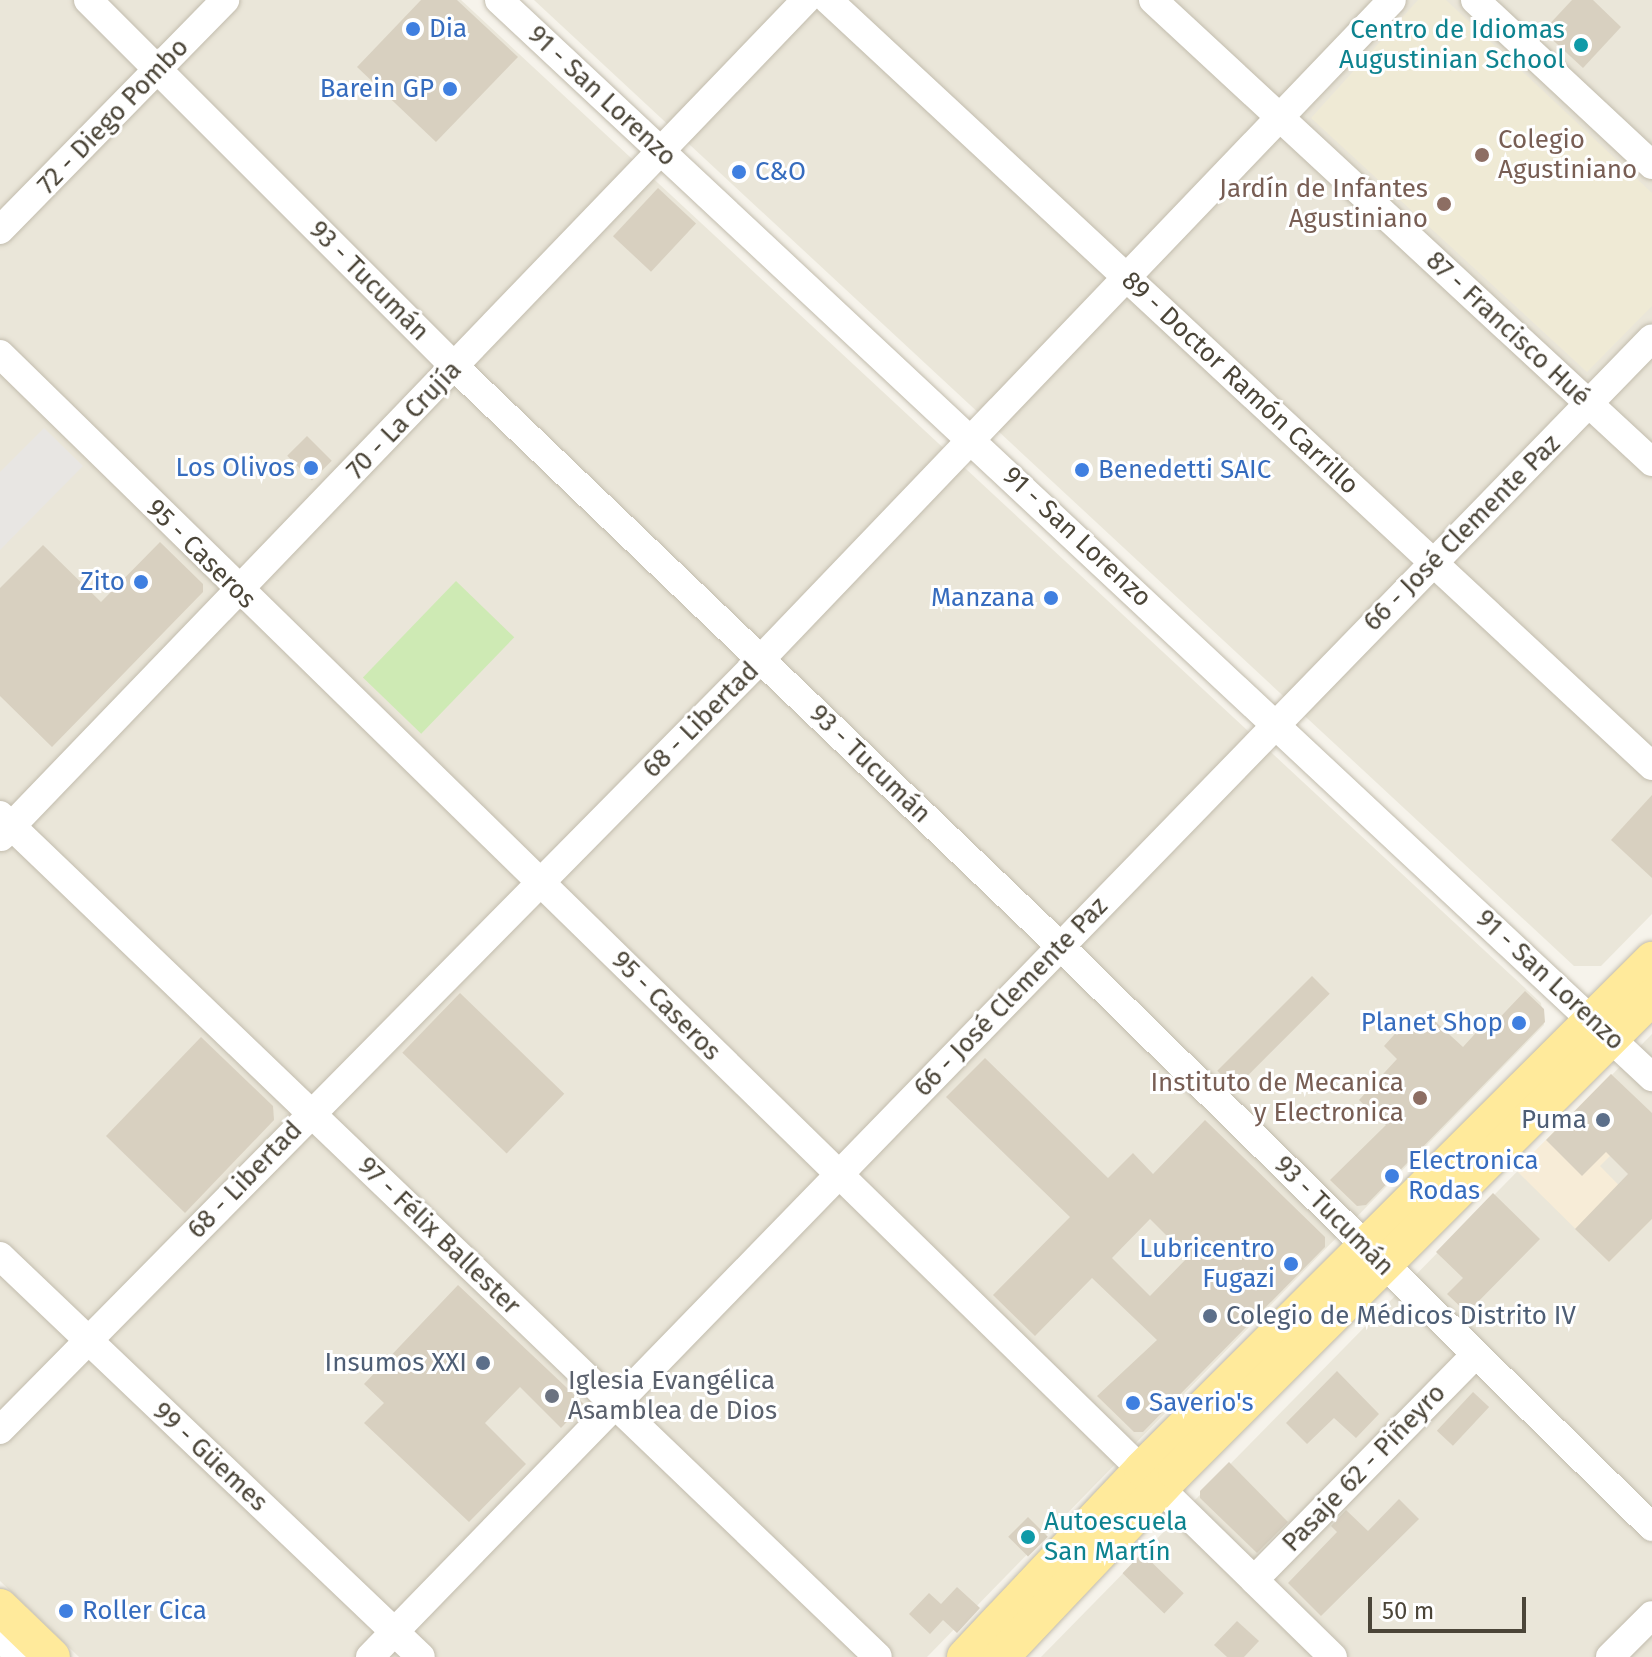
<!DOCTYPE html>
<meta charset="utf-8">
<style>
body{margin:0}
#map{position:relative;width:1652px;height:1657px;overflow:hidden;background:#f6f3eb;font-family:"Fira Sans",sans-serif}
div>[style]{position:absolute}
.residential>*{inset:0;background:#eae6d9}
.commercial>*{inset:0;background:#f7ecd7}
.education>*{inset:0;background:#efead5}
.green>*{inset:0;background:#ceeab4;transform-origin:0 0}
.parking>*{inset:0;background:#e8e6e3}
.building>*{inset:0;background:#d8d0c0;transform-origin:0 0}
.roads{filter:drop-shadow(0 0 2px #c2bcad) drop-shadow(0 0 2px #c2bcad)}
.minor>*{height:28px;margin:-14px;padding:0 14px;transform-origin:14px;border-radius:14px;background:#fff}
.major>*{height:36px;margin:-18px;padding:0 18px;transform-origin:18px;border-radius:18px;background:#ffea9b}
.dots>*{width:22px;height:22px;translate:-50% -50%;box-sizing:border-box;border:4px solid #fff;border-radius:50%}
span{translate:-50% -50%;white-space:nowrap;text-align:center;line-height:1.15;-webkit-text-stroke:6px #fff;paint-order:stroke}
.shop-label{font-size:26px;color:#366cbe}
.left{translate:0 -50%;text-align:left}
.right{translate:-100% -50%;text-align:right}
.culture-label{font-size:26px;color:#0d838f}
.street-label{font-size:26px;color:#4b4538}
.education-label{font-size:26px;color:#785e54}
.service-label{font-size:26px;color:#4e5e75}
.worship-label{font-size:26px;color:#5b616d}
.scale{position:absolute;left:1368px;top:1597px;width:158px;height:36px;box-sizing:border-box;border:4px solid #4b4538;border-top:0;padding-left:10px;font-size:24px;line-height:28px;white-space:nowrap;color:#4b4538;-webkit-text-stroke:6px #fff;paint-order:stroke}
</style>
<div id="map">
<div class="residential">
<div style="clip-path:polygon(0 0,461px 0,1541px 1003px,1544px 1025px,927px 1657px,79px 1657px,0 1581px)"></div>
<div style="clip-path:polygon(534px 0,1652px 0,1652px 914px,1601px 966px,1574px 966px)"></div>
<div style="clip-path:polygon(1652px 1034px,1652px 1657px,1041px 1657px)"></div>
</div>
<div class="commercial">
<div style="clip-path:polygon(1611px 1074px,1652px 1114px,1600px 1166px,1652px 1219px,1609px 1262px,1516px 1170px)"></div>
</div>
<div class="education">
<div style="clip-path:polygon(1418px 0,1446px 0,1652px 193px,1652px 306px,1587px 372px,1311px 118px)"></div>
</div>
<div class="green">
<div style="left:456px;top:581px;width:81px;height:134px;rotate:44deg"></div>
</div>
<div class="parking">
<div style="clip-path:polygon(44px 428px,83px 466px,0 550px,0 472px)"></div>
</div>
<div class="building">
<div style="clip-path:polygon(421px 0,457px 0,518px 57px,436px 142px,357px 67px)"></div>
<div style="clip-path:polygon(1572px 0,1593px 0,1621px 27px,1583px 68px,1543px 31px)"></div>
<div style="left:658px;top:188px;width:52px;height:66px;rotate:43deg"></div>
<div style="left:307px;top:436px;width:35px;height:28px;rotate:45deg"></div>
<div style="clip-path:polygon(160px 542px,203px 584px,203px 592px,52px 747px,0 696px,0 588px,43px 545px,101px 602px)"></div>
<div style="clip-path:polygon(1652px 795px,1652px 878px,1611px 840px)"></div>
<div style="left:1312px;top:976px;width:25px;height:134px;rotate:45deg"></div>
<div style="clip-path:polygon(1525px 991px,1544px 1009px,1545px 1022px,1366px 1205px,1357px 1206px,1330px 1180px,1386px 1125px,1359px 1100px,1397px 1059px,1384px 1046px,1402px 1026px,1409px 1032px,1427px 1014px,1463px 1047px,1482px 1026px,1488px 1030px)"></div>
<div style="left:460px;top:993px;width:145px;height:83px;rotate:44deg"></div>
<div style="clip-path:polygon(201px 1037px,273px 1106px,274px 1120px,185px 1213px,106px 1136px)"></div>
<div style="clip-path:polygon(evenodd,985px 1058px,1108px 1178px,1133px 1153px,1153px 1174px,1205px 1120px,1325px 1237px,1325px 1247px,1143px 1432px,1134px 1432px,1097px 1396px,1157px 1340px,1092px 1278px,1035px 1336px,993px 1295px,1070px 1217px,946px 1097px,985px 1058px,1150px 1219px,1188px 1257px,1150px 1296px,1112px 1258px,1150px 1219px)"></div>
<div style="clip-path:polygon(1611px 1074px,1652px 1113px,1652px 1219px,1609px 1262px,1575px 1229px,1628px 1174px,1606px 1152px,1582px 1176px,1546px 1140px)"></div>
<div style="clip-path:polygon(1493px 1193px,1540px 1239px,1467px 1313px,1447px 1294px,1463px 1278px,1436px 1252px)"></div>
<div style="clip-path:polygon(458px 1285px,584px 1404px,561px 1428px,520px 1387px,485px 1423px,526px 1464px,469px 1522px,364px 1423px,384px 1403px,364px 1384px)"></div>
<div style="clip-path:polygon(1337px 1371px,1379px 1414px,1356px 1438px,1334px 1418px,1307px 1444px,1286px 1423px)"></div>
<div style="left:1473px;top:1392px;width:22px;height:53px;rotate:43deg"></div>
<div style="clip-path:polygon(1229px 1462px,1288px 1522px,1257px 1553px,1200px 1498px,1200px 1491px)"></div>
<div style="clip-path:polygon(1399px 1499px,1419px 1519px,1321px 1616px,1288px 1583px,1337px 1532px,1331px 1526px,1346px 1510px,1368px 1531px)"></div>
<div style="left:1028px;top:1517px;width:28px;height:28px;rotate:45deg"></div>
<div style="left:1142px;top:1553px;width:58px;height:28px;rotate:44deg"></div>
<div style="clip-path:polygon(957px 1587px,980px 1608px,957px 1633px,943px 1620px,930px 1634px,909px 1614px,929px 1593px,941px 1604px)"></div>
<div style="clip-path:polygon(1237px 1621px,1259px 1641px,1244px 1657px,1227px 1657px,1214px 1645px)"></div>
</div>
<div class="roads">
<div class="minor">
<div style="left:88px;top:0;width:519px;rotate:45deg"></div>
<div style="left:455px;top:367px;width:839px;rotate:43.74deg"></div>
<div style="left:1061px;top:947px;width:828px;rotate:44.46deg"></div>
<div style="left:499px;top:0;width:1578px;rotate:43.05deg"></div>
<div style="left:828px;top:0;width:1125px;rotate:42.91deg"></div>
<div style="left:1153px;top:0;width:680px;rotate:42.8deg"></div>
<div style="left:1475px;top:0;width:242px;rotate:43deg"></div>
<div style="left:0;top:230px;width:322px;rotate:-45.6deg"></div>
<div style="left:0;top:354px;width:1864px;rotate:44.35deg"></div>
<div style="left:0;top:815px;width:1216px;rotate:43.8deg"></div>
<div style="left:1px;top:837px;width:1161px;rotate:-46.12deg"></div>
<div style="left:0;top:1256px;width:581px;rotate:43.61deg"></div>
<div style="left:0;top:1430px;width:1083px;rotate:-45.37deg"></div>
<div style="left:761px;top:659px;width:912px;rotate:-46.24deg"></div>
<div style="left:1254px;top:1580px;width:314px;rotate:-45.5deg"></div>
<div style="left:0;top:1637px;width:29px;rotate:44deg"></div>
<div style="left:370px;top:1657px;width:1839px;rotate:-45.81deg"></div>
<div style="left:1610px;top:1657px;width:59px;rotate:-45deg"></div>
</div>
<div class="major">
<div style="left:0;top:1607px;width:72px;rotate:43.9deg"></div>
<div style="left:965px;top:1657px;width:258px;rotate:-46.7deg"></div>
<div style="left:1142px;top:1469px;width:721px;rotate:-44.94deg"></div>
<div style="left:1001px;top:1657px;width:255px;rotate:-46.6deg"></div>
<div style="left:1176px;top:1472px;width:672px;rotate:-44.94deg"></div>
</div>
</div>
<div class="dots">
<div style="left:413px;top:29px;background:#3f7fe0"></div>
<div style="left:1581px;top:45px;background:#0f9aa8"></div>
<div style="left:450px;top:89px;background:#3f7fe0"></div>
<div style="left:1482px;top:155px;background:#8d6e63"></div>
<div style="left:739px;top:172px;background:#3f7fe0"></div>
<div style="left:1444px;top:204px;background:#8d6e63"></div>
<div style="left:311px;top:468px;background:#3f7fe0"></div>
<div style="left:1082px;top:470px;background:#3f7fe0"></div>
<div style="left:141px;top:582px;background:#3f7fe0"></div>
<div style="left:1051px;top:598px;background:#3f7fe0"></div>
<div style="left:1519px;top:1023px;background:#3f7fe0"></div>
<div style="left:1420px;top:1098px;background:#8d6e63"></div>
<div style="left:1603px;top:1120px;background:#5c6f8a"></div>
<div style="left:1392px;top:1176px;background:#3f7fe0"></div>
<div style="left:1291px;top:1264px;background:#3f7fe0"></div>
<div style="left:1210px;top:1316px;background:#5c6f8a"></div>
<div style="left:483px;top:1363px;background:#5c6f8a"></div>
<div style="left:552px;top:1396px;background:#6b7280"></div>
<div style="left:1133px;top:1403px;background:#3f7fe0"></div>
<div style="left:1028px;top:1537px;background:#0f9aa8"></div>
<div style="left:66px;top:1611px;background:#3f7fe0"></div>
</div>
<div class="shop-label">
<span class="left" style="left:429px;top:29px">Dia</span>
<span class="right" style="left:434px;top:89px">Barein GP</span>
<span class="left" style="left:755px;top:172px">C&amp;O</span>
<span class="right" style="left:295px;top:468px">Los Olivos</span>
<span class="left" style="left:1098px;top:470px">Benedetti SAIC</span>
<span class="right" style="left:125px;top:582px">Zito</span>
<span class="right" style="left:1035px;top:598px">Manzana</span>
<span class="right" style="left:1503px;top:1023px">Planet Shop</span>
<span class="left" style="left:1408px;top:1176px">Electronica<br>Rodas</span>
<span class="right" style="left:1275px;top:1264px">Lubricentro<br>Fugazi</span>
<span class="left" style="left:1149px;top:1403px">Saverio's</span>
<span class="left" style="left:82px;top:1611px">Roller Cica</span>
</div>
<div class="culture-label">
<span class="right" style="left:1565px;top:45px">Centro de Idiomas<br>Augustinian School</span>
<span class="left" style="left:1044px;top:1537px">Autoescuela<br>San Martín</span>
</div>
<div class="street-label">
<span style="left:602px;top:96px;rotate:43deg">91 - San Lorenzo</span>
<span style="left:113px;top:116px;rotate:-46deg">72 - Diego Pombo</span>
<span style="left:369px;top:281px;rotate:45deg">93 - Tucumán</span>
<span style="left:1508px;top:329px;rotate:43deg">87 - Francisco Hué</span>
<span style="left:1240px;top:383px;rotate:43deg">89 - Doctor Ramón Carrillo</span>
<span style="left:404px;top:420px;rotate:-46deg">70 - La Crujía</span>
<span style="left:1462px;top:533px;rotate:-45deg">66 - José Clemente Paz</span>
<span style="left:1077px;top:537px;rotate:43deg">91 - San Lorenzo</span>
<span style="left:201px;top:554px;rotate:45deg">95 - Caseros</span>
<span style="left:701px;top:720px;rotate:-45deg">68 - Libertad</span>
<span style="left:870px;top:764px;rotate:44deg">93 - Tucumán</span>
<span style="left:1550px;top:980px;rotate:43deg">91 - San Lorenzo</span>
<span style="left:1011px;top:997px;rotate:-46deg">66 - José Clemente Paz</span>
<span style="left:666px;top:1006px;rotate:45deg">95 - Caseros</span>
<span style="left:245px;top:1180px;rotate:-46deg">68 - Libertad</span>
<span style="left:1334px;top:1216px;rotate:45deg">93 - Tucumán</span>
<span style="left:439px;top:1236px;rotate:44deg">97 - Félix Ballester</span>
<span style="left:210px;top:1457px;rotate:43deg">99 - Güemes</span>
<span style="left:1364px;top:1468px;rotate:-46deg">Pasaje 62 - Piñeyro</span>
</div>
<div class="education-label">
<span class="left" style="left:1498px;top:155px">Colegio<br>Agustiniano</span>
<span class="right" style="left:1428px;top:204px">Jardín de Infantes<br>Agustiniano</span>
<span class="right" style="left:1404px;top:1098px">Instituto de Mecanica<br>y Electronica</span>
</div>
<div class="service-label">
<span class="right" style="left:1587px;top:1120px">Puma</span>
<span class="left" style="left:1226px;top:1316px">Colegio de Médicos Distrito IV</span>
<span class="right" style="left:467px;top:1363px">Insumos XXI</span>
</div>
<div class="worship-label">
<span class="left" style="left:568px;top:1396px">Iglesia Evangélica<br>Asamblea de Dios</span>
</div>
<div class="scale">50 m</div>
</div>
